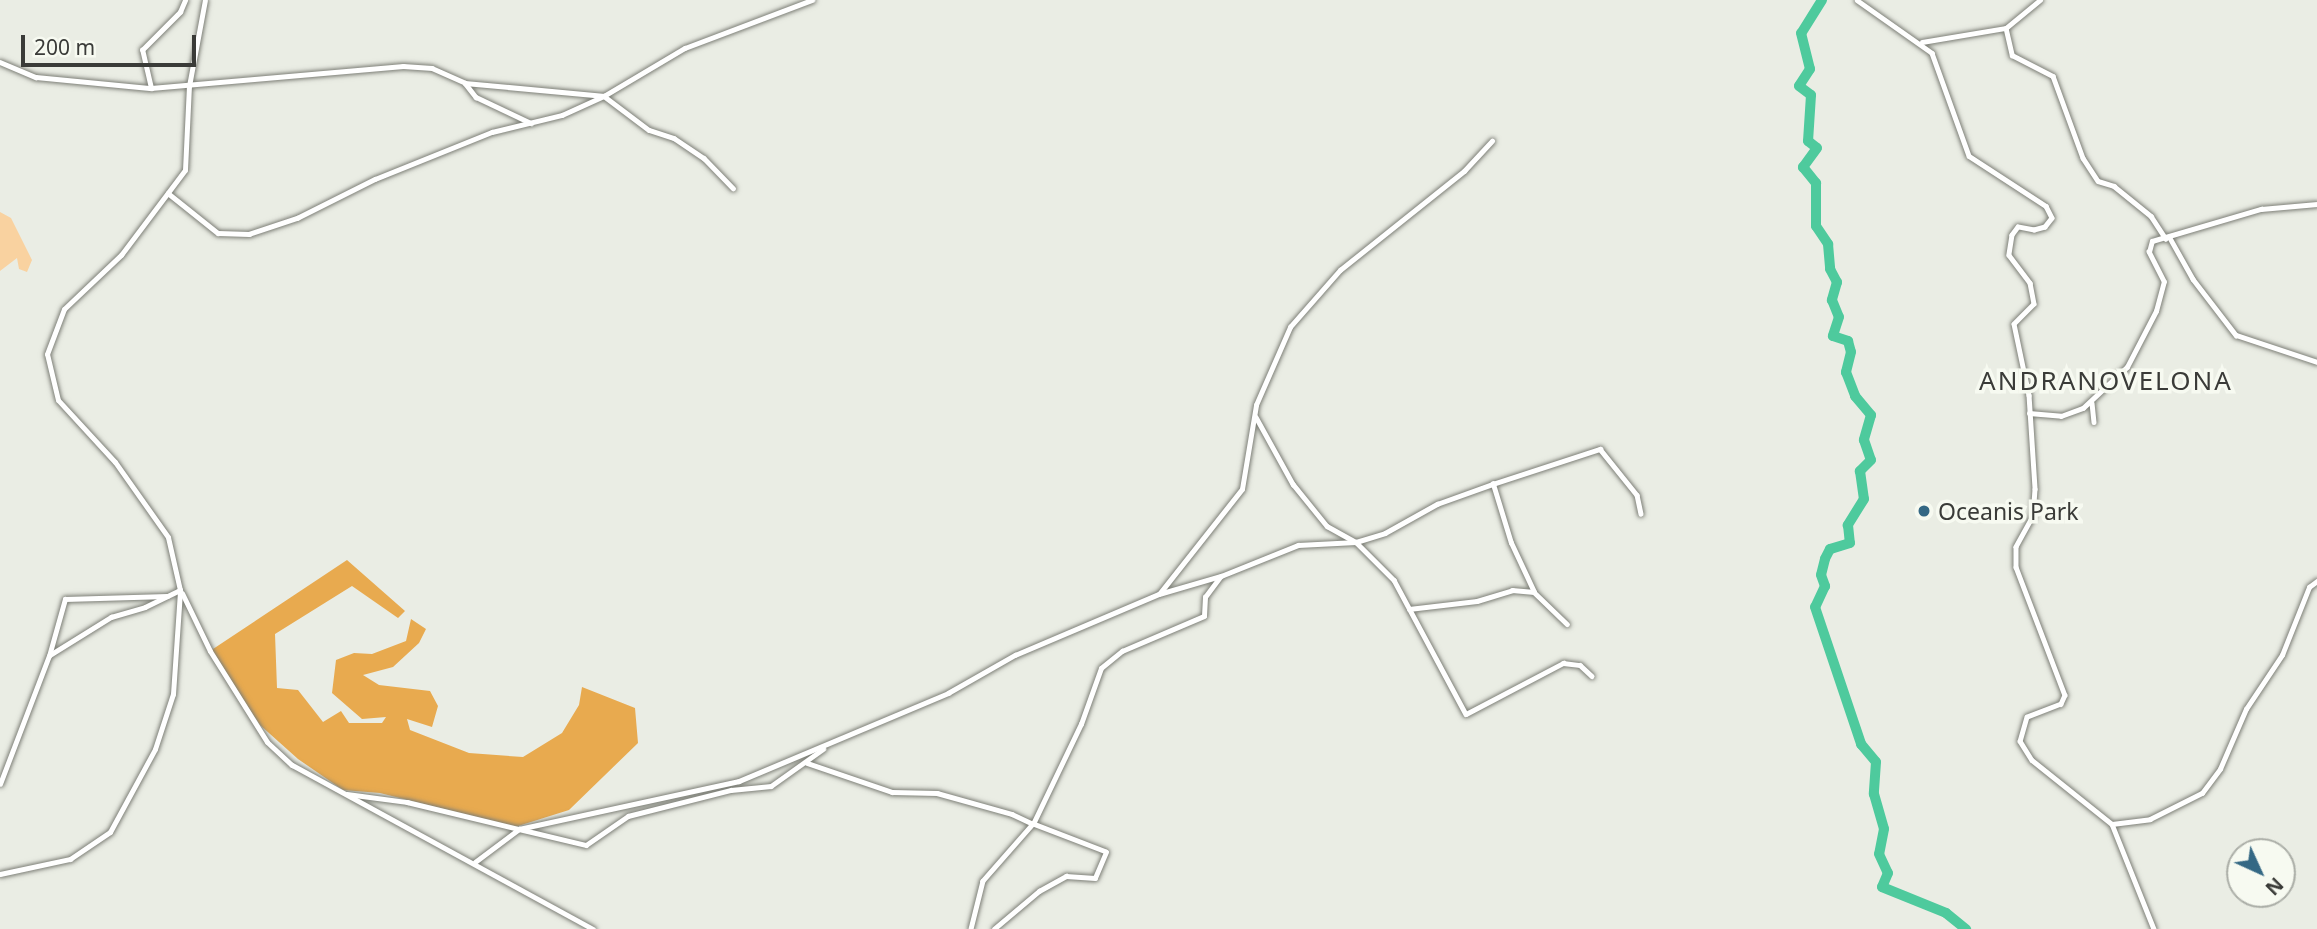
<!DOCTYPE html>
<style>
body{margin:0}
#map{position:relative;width:2317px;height:929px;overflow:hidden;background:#eaede4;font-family:"Noto Sans",sans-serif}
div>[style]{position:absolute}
.green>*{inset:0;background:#f9d2a0}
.forest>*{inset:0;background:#e8aa4f}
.river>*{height:10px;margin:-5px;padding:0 5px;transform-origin:5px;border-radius:5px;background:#4eca9d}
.roads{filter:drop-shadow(0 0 2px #7d7f77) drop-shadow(0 0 2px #7d7f77)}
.minor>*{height:4.5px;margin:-2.25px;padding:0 2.25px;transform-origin:2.25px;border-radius:2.25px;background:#fff}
.tertiary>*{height:5px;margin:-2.5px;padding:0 2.5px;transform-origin:2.5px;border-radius:2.5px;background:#fff}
.dots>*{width:19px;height:19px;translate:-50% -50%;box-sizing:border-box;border:4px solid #f7faf1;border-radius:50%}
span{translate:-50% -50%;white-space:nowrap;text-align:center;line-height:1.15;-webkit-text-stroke:7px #f7faf1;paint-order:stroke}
.poi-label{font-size:23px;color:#3a3b38}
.left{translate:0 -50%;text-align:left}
.quarter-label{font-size:26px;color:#3a3b38;letter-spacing:2px}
.north{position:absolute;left:2226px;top:838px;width:70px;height:70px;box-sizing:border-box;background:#f7faf1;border:2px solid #abaea7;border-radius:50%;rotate:135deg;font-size:19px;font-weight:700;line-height:28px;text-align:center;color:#3a3b38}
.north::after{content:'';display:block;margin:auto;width:24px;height:32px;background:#346884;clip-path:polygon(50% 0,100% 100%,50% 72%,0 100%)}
.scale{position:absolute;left:21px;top:35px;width:175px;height:32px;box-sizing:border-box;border:4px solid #3a3b38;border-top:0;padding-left:9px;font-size:21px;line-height:24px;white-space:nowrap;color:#3a3b38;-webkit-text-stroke:5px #f7faf1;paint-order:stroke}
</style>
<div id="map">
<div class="green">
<div style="clip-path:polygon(0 212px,11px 218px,32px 260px,27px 272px,19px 269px,17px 258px,0 271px)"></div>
</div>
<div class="forest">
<div style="clip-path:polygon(347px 560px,405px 611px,398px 618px,352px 586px,275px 634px,277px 688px,298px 690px,323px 722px,341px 711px,349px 723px,382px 723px,386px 717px,362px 719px,332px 693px,336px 660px,354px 653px,372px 654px,406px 641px,411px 619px,426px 629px,419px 643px,393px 667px,363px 675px,379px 685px,430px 691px,438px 706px,432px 727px,407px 719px,410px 730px,469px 753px,523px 757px,562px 733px,579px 705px,582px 687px,635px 708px,638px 743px,569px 810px,515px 827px,380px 793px,343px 790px,298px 759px,260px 725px,210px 651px)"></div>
</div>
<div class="river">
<div style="left:1822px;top:0;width:39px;rotate:122deg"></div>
<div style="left:1801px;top:33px;width:37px;rotate:76deg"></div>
<div style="left:1810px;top:69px;width:20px;rotate:123deg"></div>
<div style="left:1799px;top:86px;width:15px;rotate:37deg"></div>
<div style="left:1811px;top:95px;width:46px;rotate:93.7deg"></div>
<div style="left:1808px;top:141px;width:11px;rotate:38deg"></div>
<div style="left:1817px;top:148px;width:24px;rotate:126deg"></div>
<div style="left:1803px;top:167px;width:21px;rotate:51deg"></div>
<div style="left:1816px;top:183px;width:43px;rotate:90deg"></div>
<div style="left:1816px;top:226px;width:22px;rotate:56deg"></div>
<div style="left:1828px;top:244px;width:25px;rotate:85deg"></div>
<div style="left:1830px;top:269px;width:15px;rotate:62deg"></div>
<div style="left:1837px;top:282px;width:19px;rotate:106deg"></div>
<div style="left:1832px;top:300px;width:18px;rotate:68deg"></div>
<div style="left:1839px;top:317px;width:20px;rotate:108deg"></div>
<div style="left:1833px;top:336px;width:16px;rotate:18deg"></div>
<div style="left:1848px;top:341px;width:11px;rotate:75deg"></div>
<div style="left:1851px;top:352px;width:21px;rotate:104deg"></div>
<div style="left:1846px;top:372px;width:26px;rotate:69deg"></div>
<div style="left:1855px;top:396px;width:25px;rotate:50deg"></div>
<div style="left:1871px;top:415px;width:26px;rotate:106deg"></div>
<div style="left:1864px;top:440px;width:21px;rotate:71deg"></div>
<div style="left:1871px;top:460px;width:16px;rotate:135deg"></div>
<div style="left:1860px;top:471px;width:28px;rotate:82deg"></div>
<div style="left:1864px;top:499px;width:31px;rotate:122deg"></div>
<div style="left:1848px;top:525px;width:18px;rotate:84deg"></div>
<div style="left:1850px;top:543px;width:21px;rotate:163deg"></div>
<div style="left:1830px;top:549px;width:11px;rotate:117deg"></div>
<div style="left:1825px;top:559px;width:16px;rotate:104deg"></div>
<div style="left:1821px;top:575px;width:12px;rotate:70deg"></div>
<div style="left:1825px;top:586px;width:23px;rotate:115deg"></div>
<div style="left:1815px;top:607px;width:145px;rotate:71.4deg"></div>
<div style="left:1861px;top:744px;width:23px;rotate:50deg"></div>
<div style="left:1876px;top:762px;width:32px;rotate:94deg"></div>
<div style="left:1874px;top:794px;width:36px;rotate:74deg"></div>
<div style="left:1884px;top:829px;width:25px;rotate:101deg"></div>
<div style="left:1879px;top:854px;width:21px;rotate:65deg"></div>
<div style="left:1888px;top:873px;width:15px;rotate:113deg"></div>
<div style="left:1882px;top:887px;width:69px;rotate:22.1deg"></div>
<div style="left:1946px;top:913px;width:26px;rotate:39deg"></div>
</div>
<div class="roads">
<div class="minor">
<div style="left:1857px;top:0;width:92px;rotate:35.2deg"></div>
<div style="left:1932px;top:53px;width:109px;rotate:70.2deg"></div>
<div style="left:1969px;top:156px;width:92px;rotate:33deg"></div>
<div style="left:2046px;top:206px;width:13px;rotate:63deg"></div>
<div style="left:2052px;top:218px;width:11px;rotate:128deg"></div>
<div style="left:2045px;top:227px;width:11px;rotate:165deg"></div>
<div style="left:2034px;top:230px;width:16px;rotate:-169deg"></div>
<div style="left:2018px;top:227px;width:10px;rotate:127deg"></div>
<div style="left:2012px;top:235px;width:20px;rotate:99deg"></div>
<div style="left:2009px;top:255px;width:35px;rotate:53deg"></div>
<div style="left:2030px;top:283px;width:21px;rotate:79deg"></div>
<div style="left:2034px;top:304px;width:28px;rotate:135deg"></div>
<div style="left:2014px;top:324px;width:73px;rotate:78.1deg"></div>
<div style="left:2029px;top:395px;width:94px;rotate:86.3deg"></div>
<div style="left:2035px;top:489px;width:27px;rotate:94deg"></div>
<div style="left:2033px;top:516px;width:35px;rotate:119deg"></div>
<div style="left:2016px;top:547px;width:20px;rotate:90deg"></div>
<div style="left:2016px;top:567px;width:137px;rotate:69.1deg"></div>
<div style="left:2065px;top:695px;width:10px;rotate:114deg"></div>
<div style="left:2061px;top:704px;width:36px;rotate:159deg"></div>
<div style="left:2027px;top:717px;width:25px;rotate:106deg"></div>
<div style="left:2020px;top:741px;width:22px;rotate:58deg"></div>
<div style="left:2032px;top:760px;width:102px;rotate:38.7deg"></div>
<div style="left:2112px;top:824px;width:113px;rotate:68.2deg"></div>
<div style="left:2006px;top:28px;width:28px;rotate:77deg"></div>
<div style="left:2012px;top:55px;width:46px;rotate:27.1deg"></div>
<div style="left:2053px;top:76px;width:87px;rotate:69.9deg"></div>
<div style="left:2083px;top:158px;width:27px;rotate:57deg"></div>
<div style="left:2098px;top:181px;width:17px;rotate:17deg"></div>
<div style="left:2114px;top:186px;width:48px;rotate:39deg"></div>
<div style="left:2151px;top:216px;width:27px;rotate:57deg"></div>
<div style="left:1922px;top:42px;width:85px;rotate:-9.5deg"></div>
<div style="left:2006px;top:28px;width:44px;rotate:-39.5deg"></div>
<div style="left:0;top:62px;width:39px;rotate:23deg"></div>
<div style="left:36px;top:77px;width:116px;rotate:5.5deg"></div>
<div style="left:151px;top:88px;width:253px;rotate:-5deg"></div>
<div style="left:403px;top:66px;width:29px;rotate:4deg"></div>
<div style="left:432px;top:68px;width:36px;rotate:24deg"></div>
<div style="left:465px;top:83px;width:140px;rotate:5.3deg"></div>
<div style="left:604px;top:96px;width:94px;rotate:-30.7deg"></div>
<div style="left:685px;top:48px;width:136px;rotate:-20.7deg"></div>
<div style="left:465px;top:83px;width:18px;rotate:52deg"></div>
<div style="left:476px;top:97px;width:61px;rotate:25.3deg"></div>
<div style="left:151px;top:88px;width:39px;rotate:-103deg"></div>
<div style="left:142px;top:50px;width:54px;rotate:-45deg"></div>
<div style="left:180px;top:12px;width:13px;rotate:-67deg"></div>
<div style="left:168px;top:193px;width:64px;rotate:38.7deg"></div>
<div style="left:218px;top:233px;width:31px;rotate:2deg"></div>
<div style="left:249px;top:234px;width:51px;rotate:-18.4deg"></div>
<div style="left:297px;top:218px;width:87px;rotate:-26.6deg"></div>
<div style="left:375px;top:179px;width:126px;rotate:-21.9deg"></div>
<div style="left:492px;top:132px;width:72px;rotate:-13.7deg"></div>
<div style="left:562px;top:115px;width:46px;rotate:-24.3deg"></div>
<div style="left:604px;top:96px;width:56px;rotate:37.1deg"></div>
<div style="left:649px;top:130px;width:26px;rotate:18deg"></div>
<div style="left:674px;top:138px;width:36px;rotate:34deg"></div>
<div style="left:704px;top:158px;width:42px;rotate:46deg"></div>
<div style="left:2170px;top:238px;width:47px;rotate:60.7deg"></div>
<div style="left:2193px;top:279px;width:71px;rotate:52.5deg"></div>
<div style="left:2236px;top:335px;width:85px;rotate:18.4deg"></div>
<div style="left:2092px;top:403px;width:19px;rotate:84deg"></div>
<div style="left:2029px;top:413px;width:32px;rotate:5deg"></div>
<div style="left:2061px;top:416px;width:23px;rotate:-20deg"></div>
<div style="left:2083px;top:408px;width:60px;rotate:-43deg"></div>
<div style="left:2127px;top:367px;width:63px;rotate:-62.6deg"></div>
<div style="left:2156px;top:311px;width:30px;rotate:-75deg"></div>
<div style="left:2164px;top:282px;width:34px;rotate:-117deg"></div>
<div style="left:2149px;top:252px;width:11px;rotate:-75deg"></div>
<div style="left:2152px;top:241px;width:114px;rotate:-16.4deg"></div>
<div style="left:2261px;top:209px;width:56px;rotate:-5.1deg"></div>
<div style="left:1256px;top:417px;width:77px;rotate:61.1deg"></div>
<div style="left:1293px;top:484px;width:54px;rotate:51deg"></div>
<div style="left:1327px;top:526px;width:33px;rotate:29deg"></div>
<div style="left:1356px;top:542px;width:54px;rotate:45deg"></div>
<div style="left:1394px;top:580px;width:152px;rotate:61.8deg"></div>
<div style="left:1466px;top:714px;width:110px;rotate:-27.7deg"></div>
<div style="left:1563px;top:663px;width:17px;rotate:7deg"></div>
<div style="left:1580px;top:665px;width:16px;rotate:43deg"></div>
<div style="left:1534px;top:592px;width:54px;rotate:-115.1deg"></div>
<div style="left:1511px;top:543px;width:62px;rotate:-107deg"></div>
<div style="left:1493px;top:484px;width:113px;rotate:-18.1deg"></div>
<div style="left:1600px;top:449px;width:59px;rotate:51.2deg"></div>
<div style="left:1637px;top:495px;width:19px;rotate:78deg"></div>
<div style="left:1160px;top:593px;width:132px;rotate:-51.7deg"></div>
<div style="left:1242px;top:489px;width:85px;rotate:-80.5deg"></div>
<div style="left:1256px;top:405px;width:85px;rotate:-66.4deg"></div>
<div style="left:1290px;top:327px;width:76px;rotate:-48.7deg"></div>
<div style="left:1340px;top:270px;width:159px;rotate:-38.6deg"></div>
<div style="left:1464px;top:171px;width:41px;rotate:-47deg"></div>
<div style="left:1409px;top:609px;width:68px;rotate:-6.7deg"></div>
<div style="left:1477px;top:601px;width:37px;rotate:-17deg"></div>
<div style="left:1512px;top:590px;width:22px;rotate:5deg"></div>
<div style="left:1534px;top:592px;width:46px;rotate:44.1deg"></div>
<div style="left:50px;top:655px;width:72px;rotate:-31.9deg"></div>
<div style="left:111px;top:617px;width:35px;rotate:-16deg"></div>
<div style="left:145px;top:607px;width:39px;rotate:-26deg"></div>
<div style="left:807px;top:763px;width:90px;rotate:18.8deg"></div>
<div style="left:892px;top:792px;width:45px;rotate:1.3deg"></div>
<div style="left:937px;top:793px;width:78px;rotate:15.6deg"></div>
<div style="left:1012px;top:814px;width:23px;rotate:25deg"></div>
<div style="left:1033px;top:824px;width:76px;rotate:131.3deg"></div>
<div style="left:983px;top:881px;width:49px;rotate:104deg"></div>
<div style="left:0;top:784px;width:137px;rotate:-69.1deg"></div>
<div style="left:49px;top:656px;width:59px;rotate:-74.3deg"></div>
<div style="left:65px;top:599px;width:102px;rotate:-1.7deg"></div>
<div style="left:347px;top:794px;width:61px;rotate:7.6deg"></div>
<div style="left:407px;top:802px;width:115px;rotate:13.6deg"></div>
<div style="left:519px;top:829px;width:225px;rotate:-12.3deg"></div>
<div style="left:739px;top:781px;width:227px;rotate:-22.8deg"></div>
<div style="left:948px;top:693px;width:77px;rotate:-29.6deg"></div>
<div style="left:1015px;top:655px;width:156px;rotate:-23deg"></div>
<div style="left:1159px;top:594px;width:65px;rotate:-16.2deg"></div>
<div style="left:1221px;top:576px;width:83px;rotate:-21.9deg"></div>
<div style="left:1298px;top:545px;width:58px;rotate:-3deg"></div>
<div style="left:1356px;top:542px;width:30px;rotate:-17deg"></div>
<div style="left:1385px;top:533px;width:60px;rotate:-29.1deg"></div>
<div style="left:1437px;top:504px;width:59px;rotate:-19.7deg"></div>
<div style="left:2112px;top:824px;width:38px;rotate:-7deg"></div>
<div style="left:2150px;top:819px;width:58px;rotate:-26.6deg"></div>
<div style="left:2202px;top:793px;width:30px;rotate:-53deg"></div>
<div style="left:2220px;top:769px;width:65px;rotate:-66.6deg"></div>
<div style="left:2246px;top:709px;width:65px;rotate:-56.3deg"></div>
<div style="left:2282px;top:655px;width:73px;rotate:-68.3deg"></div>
<div style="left:2309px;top:587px;width:10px;rotate:-37deg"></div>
<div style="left:475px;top:862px;width:55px;rotate:-36.9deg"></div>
<div style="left:519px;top:829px;width:69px;rotate:13.4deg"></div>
<div style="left:586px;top:845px;width:51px;rotate:-34.6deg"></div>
<div style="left:628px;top:816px;width:106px;rotate:-14.2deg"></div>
<div style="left:731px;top:790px;width:40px;rotate:-5.7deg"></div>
<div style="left:771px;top:786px;width:64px;rotate:-35.4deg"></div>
<div style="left:994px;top:929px;width:59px;rotate:-40.2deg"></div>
<div style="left:1039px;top:891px;width:31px;rotate:-29deg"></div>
<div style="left:1066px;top:876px;width:29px;rotate:4deg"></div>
<div style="left:1095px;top:878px;width:28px;rotate:-67deg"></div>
<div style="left:1106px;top:852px;width:78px;rotate:-159deg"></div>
<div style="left:1033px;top:824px;width:111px;rotate:-64.4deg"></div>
<div style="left:1081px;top:724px;width:59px;rotate:-70.3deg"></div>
<div style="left:1101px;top:668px;width:27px;rotate:-39deg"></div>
<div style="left:1122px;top:651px;width:89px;rotate:-23.1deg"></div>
<div style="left:1204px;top:616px;width:19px;rotate:-87deg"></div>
<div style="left:1205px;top:597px;width:25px;rotate:-53deg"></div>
</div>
<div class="tertiary">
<div style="left:182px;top:593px;width:64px;rotate:64.2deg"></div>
<div style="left:210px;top:651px;width:107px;rotate:57.9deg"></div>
<div style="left:267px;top:742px;width:34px;rotate:43deg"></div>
<div style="left:292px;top:765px;width:343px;rotate:28.6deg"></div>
<div style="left:0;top:874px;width:72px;rotate:-12.1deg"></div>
<div style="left:70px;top:859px;width:48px;rotate:-34deg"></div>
<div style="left:110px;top:832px;width:94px;rotate:-61.5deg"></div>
<div style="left:155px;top:749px;width:58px;rotate:-71.9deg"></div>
<div style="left:173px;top:694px;width:104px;rotate:-86.1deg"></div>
<div style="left:180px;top:590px;width:54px;rotate:-102.8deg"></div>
<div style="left:168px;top:537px;width:92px;rotate:-125.2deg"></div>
<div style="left:115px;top:462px;width:84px;rotate:-132.6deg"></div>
<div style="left:58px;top:400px;width:47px;rotate:-103.4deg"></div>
<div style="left:47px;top:354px;width:48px;rotate:-69.3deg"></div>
<div style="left:64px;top:309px;width:79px;rotate:-43.5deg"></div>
<div style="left:121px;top:255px;width:106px;rotate:-53deg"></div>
<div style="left:185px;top:170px;width:84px;rotate:-87.3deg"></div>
<div style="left:189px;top:86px;width:87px;rotate:-79.5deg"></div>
</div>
</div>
<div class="dots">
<div style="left:1924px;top:511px;background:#346884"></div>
</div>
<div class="poi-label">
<span class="left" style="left:1938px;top:511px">Oceanis Park</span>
</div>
<div class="quarter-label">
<span style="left:2106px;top:381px">ANDRANOVELONA</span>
</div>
<div class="north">N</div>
<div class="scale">200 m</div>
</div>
